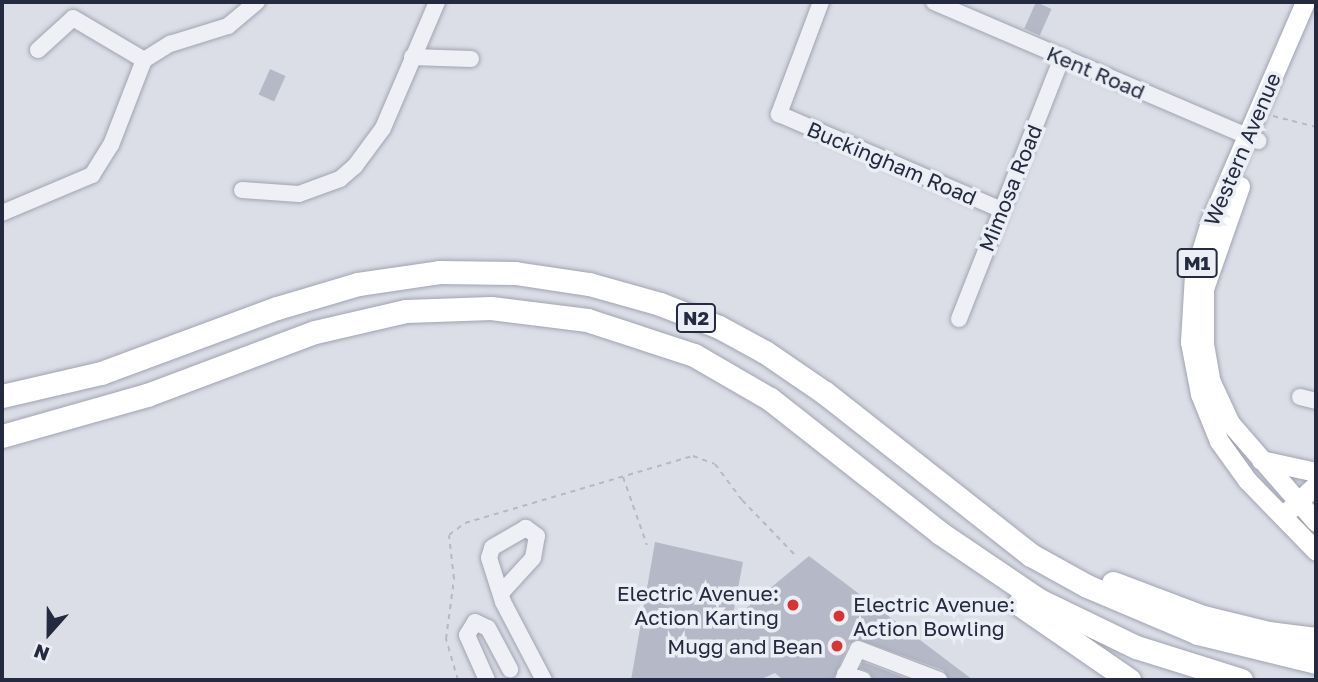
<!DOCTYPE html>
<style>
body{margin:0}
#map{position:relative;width:1318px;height:682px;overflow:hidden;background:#dbdee7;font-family:"Golos Text",sans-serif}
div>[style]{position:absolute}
.building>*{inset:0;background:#b5b9c7;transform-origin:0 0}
.path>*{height:2px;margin-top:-1px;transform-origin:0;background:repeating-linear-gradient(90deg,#b5b9c2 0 5px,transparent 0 10px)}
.roads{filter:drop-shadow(0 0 2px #a0a4b1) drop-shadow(0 0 2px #a0a4b1)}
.minor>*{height:16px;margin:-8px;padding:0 8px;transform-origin:8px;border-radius:8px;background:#eef0f5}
.major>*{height:19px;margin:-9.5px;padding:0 9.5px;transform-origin:9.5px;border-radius:9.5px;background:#fff}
.highway>*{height:23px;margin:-11.5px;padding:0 11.5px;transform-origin:11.5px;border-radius:11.5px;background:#fff}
.dots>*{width:19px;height:19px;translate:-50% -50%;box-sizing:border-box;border:4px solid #ebeef5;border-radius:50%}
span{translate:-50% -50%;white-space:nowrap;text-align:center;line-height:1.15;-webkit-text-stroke:7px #ebeef5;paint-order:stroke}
.shield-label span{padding:2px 5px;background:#ebeef5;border:2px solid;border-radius:5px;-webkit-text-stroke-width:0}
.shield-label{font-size:19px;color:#242a3f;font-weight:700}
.street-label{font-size:21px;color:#242a3f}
.poi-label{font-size:21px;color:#242a3f}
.right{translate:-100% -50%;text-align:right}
.left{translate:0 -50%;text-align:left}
.frame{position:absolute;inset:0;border:4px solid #242a3f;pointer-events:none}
.north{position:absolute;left:14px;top:598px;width:70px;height:70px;-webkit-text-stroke:5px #ebeef5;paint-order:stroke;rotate:201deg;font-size:19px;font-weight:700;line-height:28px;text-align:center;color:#242a3f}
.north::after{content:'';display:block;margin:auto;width:24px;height:32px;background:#242a3f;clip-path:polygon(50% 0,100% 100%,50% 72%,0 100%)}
</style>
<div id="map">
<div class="building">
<div style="left:1036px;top:2px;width:17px;height:29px;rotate:24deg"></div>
<div style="left:270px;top:69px;width:17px;height:28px;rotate:24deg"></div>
<div style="clip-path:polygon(655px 542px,743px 562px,732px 620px,809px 556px,973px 680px,949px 680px,943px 670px,857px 639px,849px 644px,833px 680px,783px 680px,775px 673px,759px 680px,631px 680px)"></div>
<div style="clip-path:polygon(863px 662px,910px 680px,873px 680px,870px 673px,860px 668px)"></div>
</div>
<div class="path">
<div style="left:1273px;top:116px;width:44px;rotate:14.3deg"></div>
<div style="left:623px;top:477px;width:72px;rotate:70.6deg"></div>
<div style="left:458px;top:680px;width:43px;rotate:-106.3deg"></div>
<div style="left:446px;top:639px;width:61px;rotate:-82.4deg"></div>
<div style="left:454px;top:579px;width:44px;rotate:-96.5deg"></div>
<div style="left:449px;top:535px;width:20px;rotate:-37deg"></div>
<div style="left:465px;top:523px;width:238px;rotate:-16.4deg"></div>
<div style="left:693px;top:456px;width:23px;rotate:20deg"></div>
<div style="left:715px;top:464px;width:45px;rotate:53.1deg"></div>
<div style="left:742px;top:500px;width:75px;rotate:46.1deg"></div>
</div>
<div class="roads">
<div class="minor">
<div style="left:821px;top:2px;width:120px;rotate:110.6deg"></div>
<div style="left:779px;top:114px;width:241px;rotate:23.3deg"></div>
<div style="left:934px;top:2px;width:353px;rotate:23.2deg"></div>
<div style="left:38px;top:50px;width:47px;rotate:-42.4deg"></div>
<div style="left:73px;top:18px;width:82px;rotate:30.6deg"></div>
<div style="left:412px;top:57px;width:59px;rotate:1.9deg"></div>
<div style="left:242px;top:190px;width:57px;rotate:4deg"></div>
<div style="left:299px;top:194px;width:44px;rotate:-20.1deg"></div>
<div style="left:340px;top:179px;width:20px;rotate:-41deg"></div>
<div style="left:355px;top:166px;width:47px;rotate:-53.6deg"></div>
<div style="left:383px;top:128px;width:137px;rotate:-66.8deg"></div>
<div style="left:2px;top:213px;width:98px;rotate:-22.9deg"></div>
<div style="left:92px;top:175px;width:36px;rotate:-58deg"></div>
<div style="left:111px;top:145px;width:91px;rotate:-68.8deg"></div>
<div style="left:144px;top:60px;width:31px;rotate:-32deg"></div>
<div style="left:170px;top:44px;width:61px;rotate:-17.2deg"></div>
<div style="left:228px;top:26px;width:38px;rotate:-40deg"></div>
<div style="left:959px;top:319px;width:282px;rotate:-68.5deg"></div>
<div style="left:1300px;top:397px;width:16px;rotate:14deg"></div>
<div style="left:501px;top:593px;width:47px;rotate:-47.6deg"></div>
<div style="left:533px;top:558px;width:22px;rotate:-80deg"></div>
<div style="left:537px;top:536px;width:14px;rotate:-144deg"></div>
<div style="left:526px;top:528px;width:39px;rotate:150deg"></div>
<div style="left:492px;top:548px;width:10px;rotate:107deg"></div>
<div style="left:489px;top:558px;width:46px;rotate:72.3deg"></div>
<div style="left:503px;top:602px;width:88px;rotate:62.3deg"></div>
<div style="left:845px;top:674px;width:19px;rotate:18deg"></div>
<div style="left:487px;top:680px;width:49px;rotate:-114deg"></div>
<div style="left:467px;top:635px;width:15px;rotate:-58deg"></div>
<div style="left:475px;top:622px;width:14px;rotate:25deg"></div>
<div style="left:488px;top:628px;width:47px;rotate:61.8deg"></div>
<div style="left:843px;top:680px;width:34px;rotate:-64deg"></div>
<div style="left:858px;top:649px;width:87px;rotate:20.9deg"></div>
</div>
<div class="major">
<div style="left:1305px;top:2px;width:240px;rotate:113.4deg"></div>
<div style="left:1210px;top:222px;width:54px;rotate:107.1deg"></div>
<div style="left:1194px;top:274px;width:68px;rotate:93.4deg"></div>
<div style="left:1190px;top:342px;width:53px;rotate:79.1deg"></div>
<div style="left:1200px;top:394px;width:51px;rotate:68deg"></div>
<div style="left:1219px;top:441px;width:48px;rotate:54.3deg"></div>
<div style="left:1247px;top:480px;width:99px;rotate:45.8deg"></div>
<div style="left:1240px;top:186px;width:109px;rotate:109.3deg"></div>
<div style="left:1204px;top:289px;width:55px;rotate:90deg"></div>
<div style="left:1204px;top:344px;width:39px;rotate:80deg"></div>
<div style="left:1211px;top:382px;width:45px;rotate:65.1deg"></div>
<div style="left:1230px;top:423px;width:131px;rotate:49deg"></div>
<div style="left:1261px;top:460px;width:56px;rotate:12.3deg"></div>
<div style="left:1289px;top:510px;width:37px;rotate:-43deg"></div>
</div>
<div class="highway">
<div style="left:2px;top:396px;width:102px;rotate:-13.1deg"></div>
<div style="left:101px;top:373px;width:188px;rotate:-20.3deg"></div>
<div style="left:277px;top:308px;width:84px;rotate:-16.5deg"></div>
<div style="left:358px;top:284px;width:82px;rotate:-8.4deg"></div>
<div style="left:439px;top:272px;width:76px;rotate:0.8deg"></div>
<div style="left:515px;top:273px;width:75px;rotate:8.5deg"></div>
<div style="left:589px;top:284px;width:74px;rotate:15.7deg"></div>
<div style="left:660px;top:304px;width:63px;rotate:21.3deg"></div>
<div style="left:719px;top:327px;width:52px;rotate:28.5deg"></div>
<div style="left:765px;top:352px;width:73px;rotate:34.3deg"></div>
<div style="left:825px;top:393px;width:262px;rotate:38.2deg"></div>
<div style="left:1031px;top:555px;width:64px;rotate:29deg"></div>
<div style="left:1087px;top:586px;width:121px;rotate:22.9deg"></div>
<div style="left:1198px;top:633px;width:122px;rotate:13.8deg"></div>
<div style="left:2px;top:436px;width:151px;rotate:-15.8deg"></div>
<div style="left:147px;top:395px;width:179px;rotate:-20.6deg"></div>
<div style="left:315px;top:332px;width:93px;rotate:-13deg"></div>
<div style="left:406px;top:311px;width:85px;rotate:-2deg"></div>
<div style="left:491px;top:308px;width:97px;rotate:7.1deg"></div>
<div style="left:587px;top:320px;width:113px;rotate:18.1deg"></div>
<div style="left:694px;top:355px;width:88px;rotate:30.1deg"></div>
<div style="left:770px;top:399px;width:216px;rotate:38.2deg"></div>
<div style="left:940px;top:533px;width:120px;rotate:34.1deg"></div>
<div style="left:1039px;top:600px;width:108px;rotate:25.9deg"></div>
<div style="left:1136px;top:647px;width:110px;rotate:17.4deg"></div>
<div style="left:1113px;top:583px;width:96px;rotate:20.7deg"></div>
<div style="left:1203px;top:617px;width:67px;rotate:13.8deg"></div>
<div style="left:1268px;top:633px;width:48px;rotate:7.1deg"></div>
<div style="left:1019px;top:604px;width:134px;rotate:34.6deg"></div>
</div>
</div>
<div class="dots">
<div style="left:793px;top:605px;background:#d93434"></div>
<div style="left:839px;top:616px;background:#d93434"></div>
<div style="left:837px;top:646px;background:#d93434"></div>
</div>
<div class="shield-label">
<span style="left:1197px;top:263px">M1</span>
<span style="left:696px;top:318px">N2</span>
</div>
<div class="street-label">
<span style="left:1096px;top:72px;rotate:23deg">Kent Road</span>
<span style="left:1242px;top:149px;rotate:-67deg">Western Avenue</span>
<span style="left:892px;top:163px;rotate:23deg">Buckingham Road</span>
<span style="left:1010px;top:188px;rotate:-68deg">Mimosa Road</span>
</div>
<div class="poi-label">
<span class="right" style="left:779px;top:605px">Electric Avenue:<br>Action Karting</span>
<span class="left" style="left:853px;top:616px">Electric Avenue:<br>Action Bowling</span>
<span class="right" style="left:823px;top:646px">Mugg and Bean</span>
</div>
<div class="frame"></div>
<div class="north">N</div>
</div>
